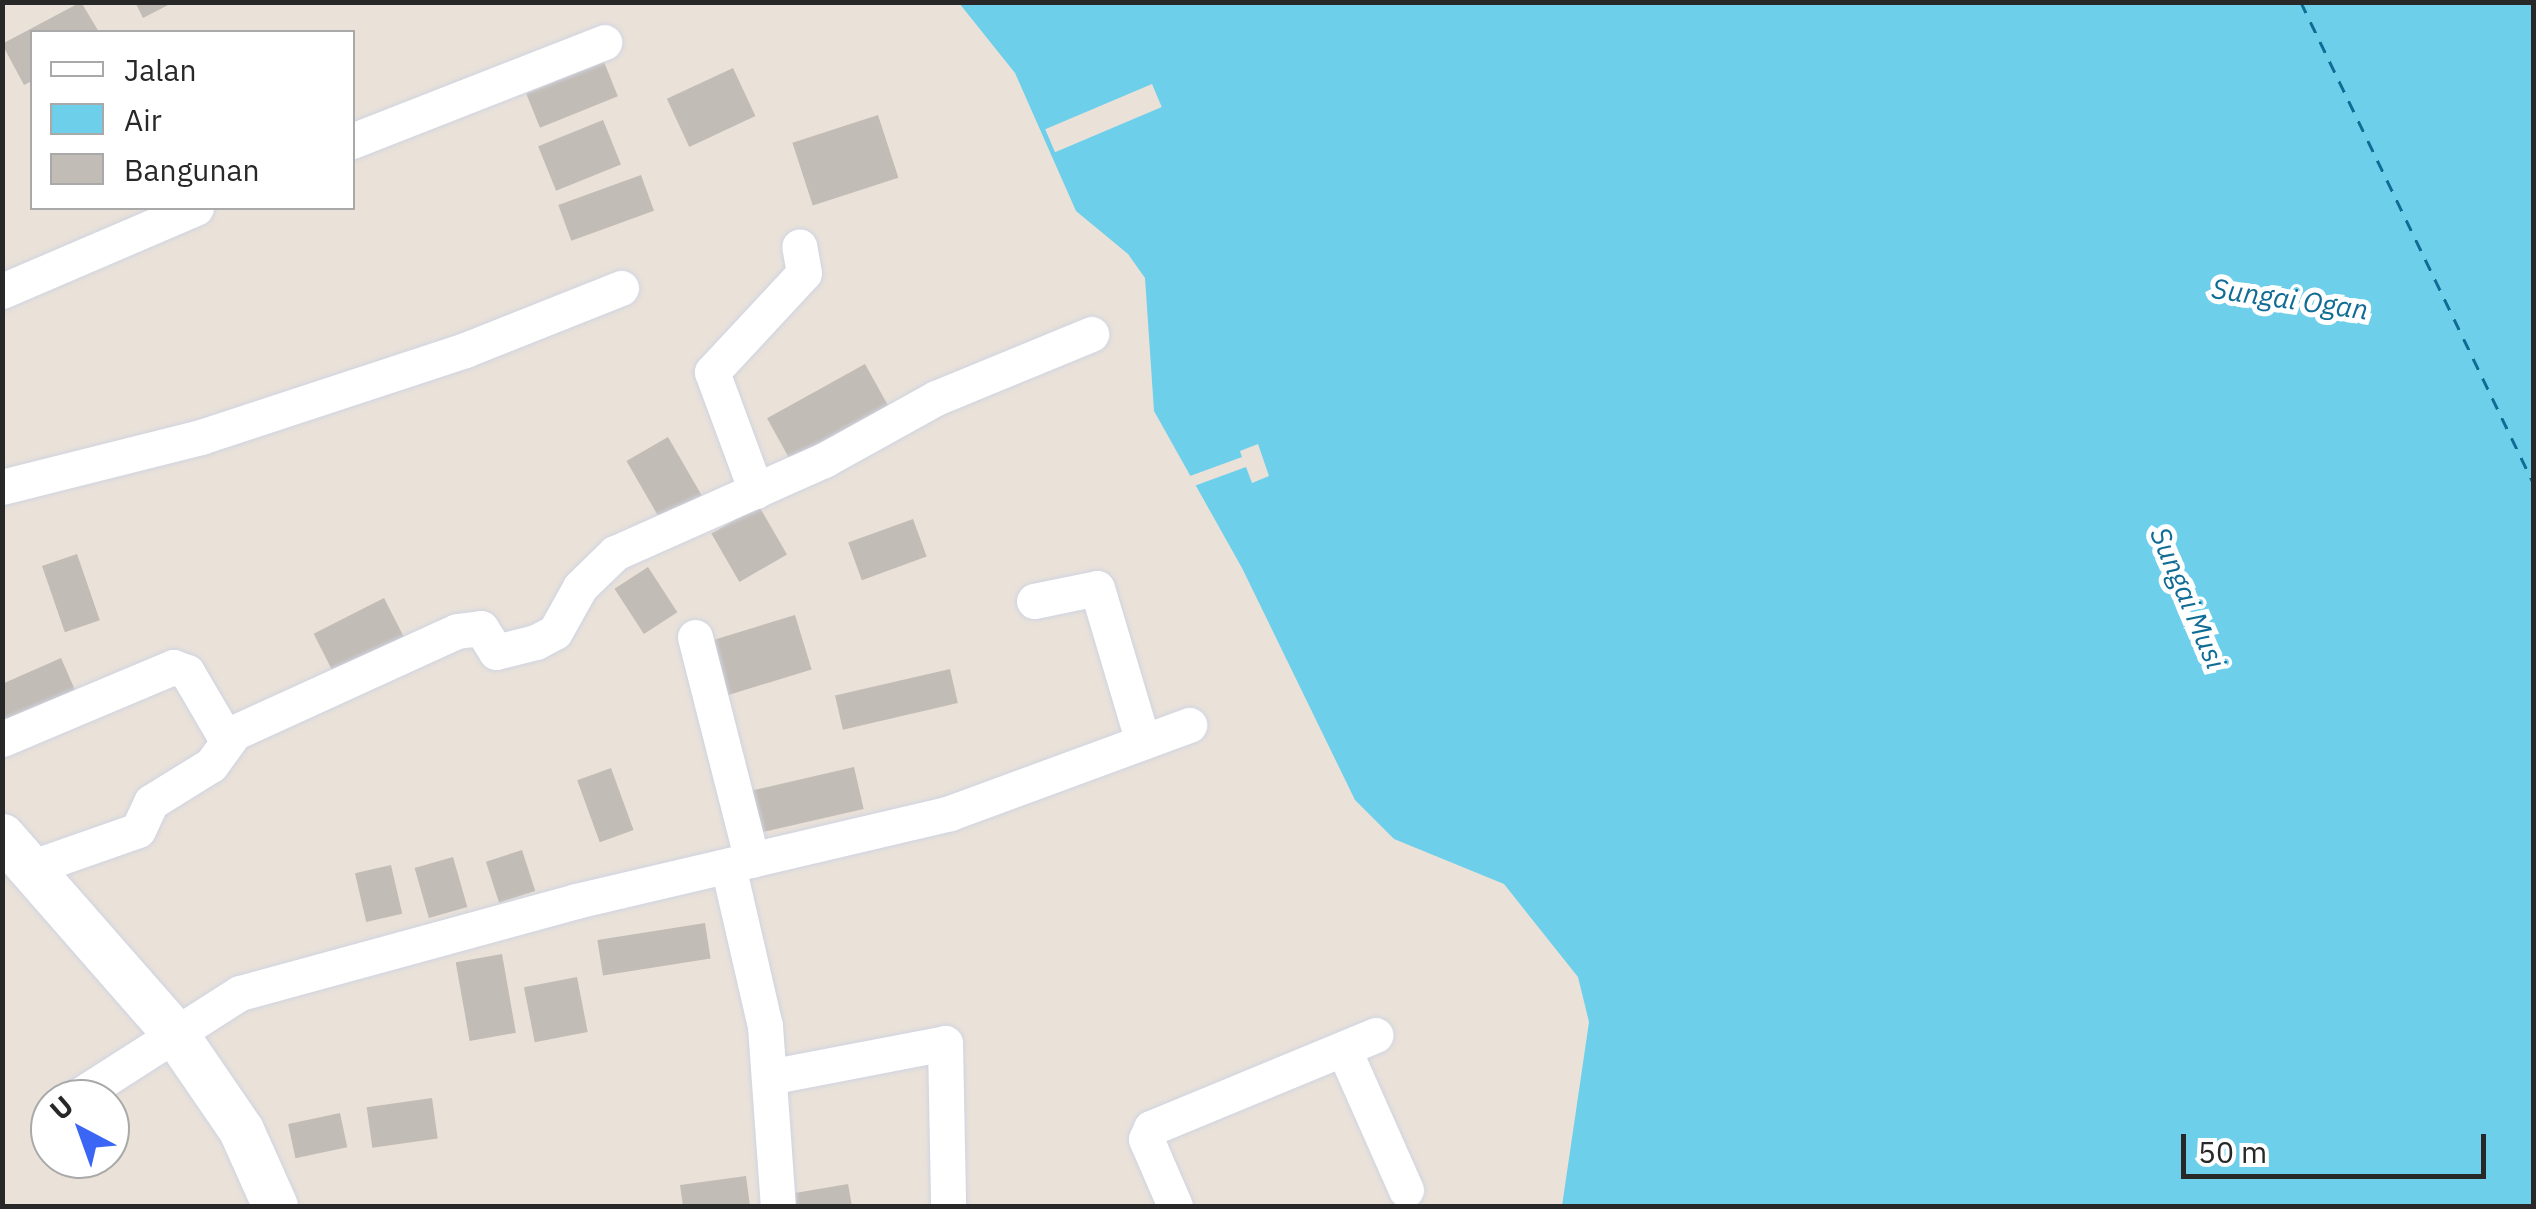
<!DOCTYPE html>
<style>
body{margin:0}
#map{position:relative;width:2536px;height:1209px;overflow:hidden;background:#eae2d9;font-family:"IBM Plex Sans",sans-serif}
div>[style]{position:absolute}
.water>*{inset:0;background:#6ecfeb}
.pier>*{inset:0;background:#eae2d9;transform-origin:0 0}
.ferry>*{height:2.5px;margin-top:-1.25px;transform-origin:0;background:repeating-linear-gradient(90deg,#106c94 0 12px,transparent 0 22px)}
.building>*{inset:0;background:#c2bcb6;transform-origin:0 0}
.roads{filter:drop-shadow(0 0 2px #cfd3e1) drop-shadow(0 0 2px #cfd3e1)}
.minor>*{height:35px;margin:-17.5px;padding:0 17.5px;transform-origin:17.5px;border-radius:17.5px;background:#fff}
.tertiary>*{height:45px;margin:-22.5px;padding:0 22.5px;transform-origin:22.5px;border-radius:22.5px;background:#fff}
span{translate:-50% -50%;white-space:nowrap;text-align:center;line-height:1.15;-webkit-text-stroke:10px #fff;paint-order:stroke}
.water-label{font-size:28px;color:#106c94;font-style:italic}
.frame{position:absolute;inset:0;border:5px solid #282828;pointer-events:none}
.legend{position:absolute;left:30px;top:30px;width:325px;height:180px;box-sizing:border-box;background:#fff;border:2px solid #a9a9a9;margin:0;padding:12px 18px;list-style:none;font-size:30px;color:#282828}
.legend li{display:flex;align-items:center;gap:20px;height:50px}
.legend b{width:50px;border:2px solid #a9a9a9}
.north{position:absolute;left:30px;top:1079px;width:100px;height:100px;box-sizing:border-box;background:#fff;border:2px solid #a9a9a9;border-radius:50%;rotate:319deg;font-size:28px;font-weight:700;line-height:40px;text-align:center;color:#282828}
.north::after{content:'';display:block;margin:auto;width:35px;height:45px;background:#3b66f5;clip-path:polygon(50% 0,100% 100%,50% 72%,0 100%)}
.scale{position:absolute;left:2181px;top:1134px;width:305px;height:45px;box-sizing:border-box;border:5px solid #282828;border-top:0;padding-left:12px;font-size:30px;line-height:35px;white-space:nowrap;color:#282828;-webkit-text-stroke:8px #fff;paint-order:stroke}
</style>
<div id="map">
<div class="water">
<div style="clip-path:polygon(959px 3px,2533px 3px,2533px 1206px,1562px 1206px,1589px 1022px,1578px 977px,1504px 884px,1394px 839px,1355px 800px,1242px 568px,1154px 411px,1145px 278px,1128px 254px,1076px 211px,1015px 73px)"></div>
</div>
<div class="pier">
<div style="left:1152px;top:84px;width:25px;height:116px;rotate:67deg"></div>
<div style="clip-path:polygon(1258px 444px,1269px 476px,1252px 483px,1246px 467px,1194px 486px,1190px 476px,1242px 457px,1240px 451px)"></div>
</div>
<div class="ferry">
<div style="left:2301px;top:2px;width:535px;rotate:64.2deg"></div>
</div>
<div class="building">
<div style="clip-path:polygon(81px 2px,99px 32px,32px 32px,32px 81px,24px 85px,2px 44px)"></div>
<div style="clip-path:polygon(135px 2px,174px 2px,143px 18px)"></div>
<div style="left:604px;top:62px;width:37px;height:84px;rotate:68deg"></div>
<div style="left:733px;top:68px;width:53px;height:73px;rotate:65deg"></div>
<div style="left:878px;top:115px;width:66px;height:90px;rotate:72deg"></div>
<div style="left:603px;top:120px;width:48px;height:70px;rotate:68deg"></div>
<div style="left:641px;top:175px;width:38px;height:88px;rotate:70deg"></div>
<div style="left:865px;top:364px;width:55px;height:112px;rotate:61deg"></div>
<div style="left:668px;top:437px;width:73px;height:48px;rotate:60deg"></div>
<div style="left:759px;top:506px;width:56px;height:55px;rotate:60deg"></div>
<div style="left:913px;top:519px;width:40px;height:69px;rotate:70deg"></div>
<div style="left:77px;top:554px;width:70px;height:37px;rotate:71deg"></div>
<div style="left:648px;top:567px;width:54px;height:40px;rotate:57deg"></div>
<div style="left:384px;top:598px;width:45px;height:79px;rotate:63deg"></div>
<div style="left:795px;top:615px;width:57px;height:93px;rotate:73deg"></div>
<div style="clip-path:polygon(61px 658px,75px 690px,2px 721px,2px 684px)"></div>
<div style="left:950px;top:669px;width:35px;height:118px;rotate:77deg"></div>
<div style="left:854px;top:767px;width:43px;height:105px;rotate:77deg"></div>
<div style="left:611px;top:768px;width:66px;height:36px;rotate:70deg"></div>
<div style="left:522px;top:850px;width:43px;height:38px;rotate:72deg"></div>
<div style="left:453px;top:857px;width:52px;height:40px;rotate:74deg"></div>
<div style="left:391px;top:865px;width:50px;height:37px;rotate:77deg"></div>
<div style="left:705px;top:923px;width:36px;height:109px;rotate:81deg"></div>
<div style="left:502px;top:954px;width:80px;height:47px;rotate:80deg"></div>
<div style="left:577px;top:977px;width:56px;height:54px;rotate:79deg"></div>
<div style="left:432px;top:1098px;width:41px;height:66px;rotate:82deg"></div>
<div style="left:340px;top:1113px;width:35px;height:53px;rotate:78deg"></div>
<div style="clip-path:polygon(746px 1176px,750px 1206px,683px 1206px,680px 1185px)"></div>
<div style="clip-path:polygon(848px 1184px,852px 1206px,790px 1206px,789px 1194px)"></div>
</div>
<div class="roads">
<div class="minor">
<div style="left:352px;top:141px;width:271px;rotate:-21.4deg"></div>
<div style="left:2px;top:291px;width:211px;rotate:-23.2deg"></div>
<div style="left:2px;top:487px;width:205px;rotate:-14.1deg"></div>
<div style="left:201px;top:437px;width:278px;rotate:-18.2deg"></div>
<div style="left:465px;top:350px;width:168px;rotate:-21.7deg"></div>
<div style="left:756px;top:491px;width:127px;rotate:-110.3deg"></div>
<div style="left:712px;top:372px;width:135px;rotate:-47.1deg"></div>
<div style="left:804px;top:273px;width:27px;rotate:-100deg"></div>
<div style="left:1034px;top:601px;width:64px;rotate:-11.7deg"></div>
<div style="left:1097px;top:588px;width:158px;rotate:73.4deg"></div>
<div style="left:695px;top:637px;width:230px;rotate:75.7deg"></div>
<div style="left:2px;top:739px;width:186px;rotate:-22.8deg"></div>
<div style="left:173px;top:667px;width:15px;rotate:20deg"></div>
<div style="left:187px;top:672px;width:67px;rotate:59.6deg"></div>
<div style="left:221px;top:730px;width:11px;rotate:22deg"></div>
<div style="left:231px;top:734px;width:248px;rotate:-24.5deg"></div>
<div style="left:457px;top:631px;width:24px;rotate:-7deg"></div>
<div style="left:481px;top:628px;width:28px;rotate:58deg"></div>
<div style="left:496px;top:652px;width:41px;rotate:-14deg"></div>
<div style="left:536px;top:642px;width:21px;rotate:-28deg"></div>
<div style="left:555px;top:632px;width:51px;rotate:-60.9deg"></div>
<div style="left:580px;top:587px;width:49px;rotate:-44.2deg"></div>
<div style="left:615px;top:553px;width:229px;rotate:-24deg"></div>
<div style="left:824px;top:460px;width:128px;rotate:-29deg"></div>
<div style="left:936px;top:398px;width:168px;rotate:-22.4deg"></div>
<div style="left:728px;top:866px;width:164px;rotate:77deg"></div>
<div style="left:765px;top:1026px;width:180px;rotate:85.9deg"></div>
<div style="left:30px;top:868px;width:114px;rotate:-19.4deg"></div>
<div style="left:138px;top:830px;width:31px;rotate:-65deg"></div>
<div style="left:151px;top:802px;width:70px;rotate:-31.7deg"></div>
<div style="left:211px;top:765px;width:41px;rotate:-54deg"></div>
<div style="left:1344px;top:1050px;width:153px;rotate:66.1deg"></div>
<div style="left:769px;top:1077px;width:179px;rotate:-10.9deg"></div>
<div style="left:945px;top:1043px;width:163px;rotate:88.9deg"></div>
<div style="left:74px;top:1099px;width:197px;rotate:-32.6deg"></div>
<div style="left:240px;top:993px;width:348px;rotate:-15.3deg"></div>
<div style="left:576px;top:901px;width:384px;rotate:-13.2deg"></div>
<div style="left:950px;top:813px;width:255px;rotate:-20.2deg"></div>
<div style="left:1175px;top:1206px;width:73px;rotate:-113.4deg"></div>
<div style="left:1146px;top:1139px;width:12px;rotate:-66deg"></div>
<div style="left:1151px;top:1128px;width:243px;rotate:-22.5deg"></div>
</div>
<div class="tertiary">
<div style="left:2px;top:836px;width:264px;rotate:48.8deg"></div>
<div style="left:176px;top:1035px;width:115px;rotate:55.6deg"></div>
<div style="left:241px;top:1130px;width:83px;rotate:65.9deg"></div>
</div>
</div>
<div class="water-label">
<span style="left:2290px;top:299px;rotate:8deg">Sungai Ogan</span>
<span style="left:2188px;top:598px;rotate:67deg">Sungai Musi</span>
</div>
<div class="frame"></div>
<ul class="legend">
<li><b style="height:12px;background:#fff"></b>Jalan</li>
<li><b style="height:28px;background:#6ecfeb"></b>Air</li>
<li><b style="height:28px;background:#c2bcb6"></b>Bangunan</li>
</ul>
<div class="north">U</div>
<div class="scale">50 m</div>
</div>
